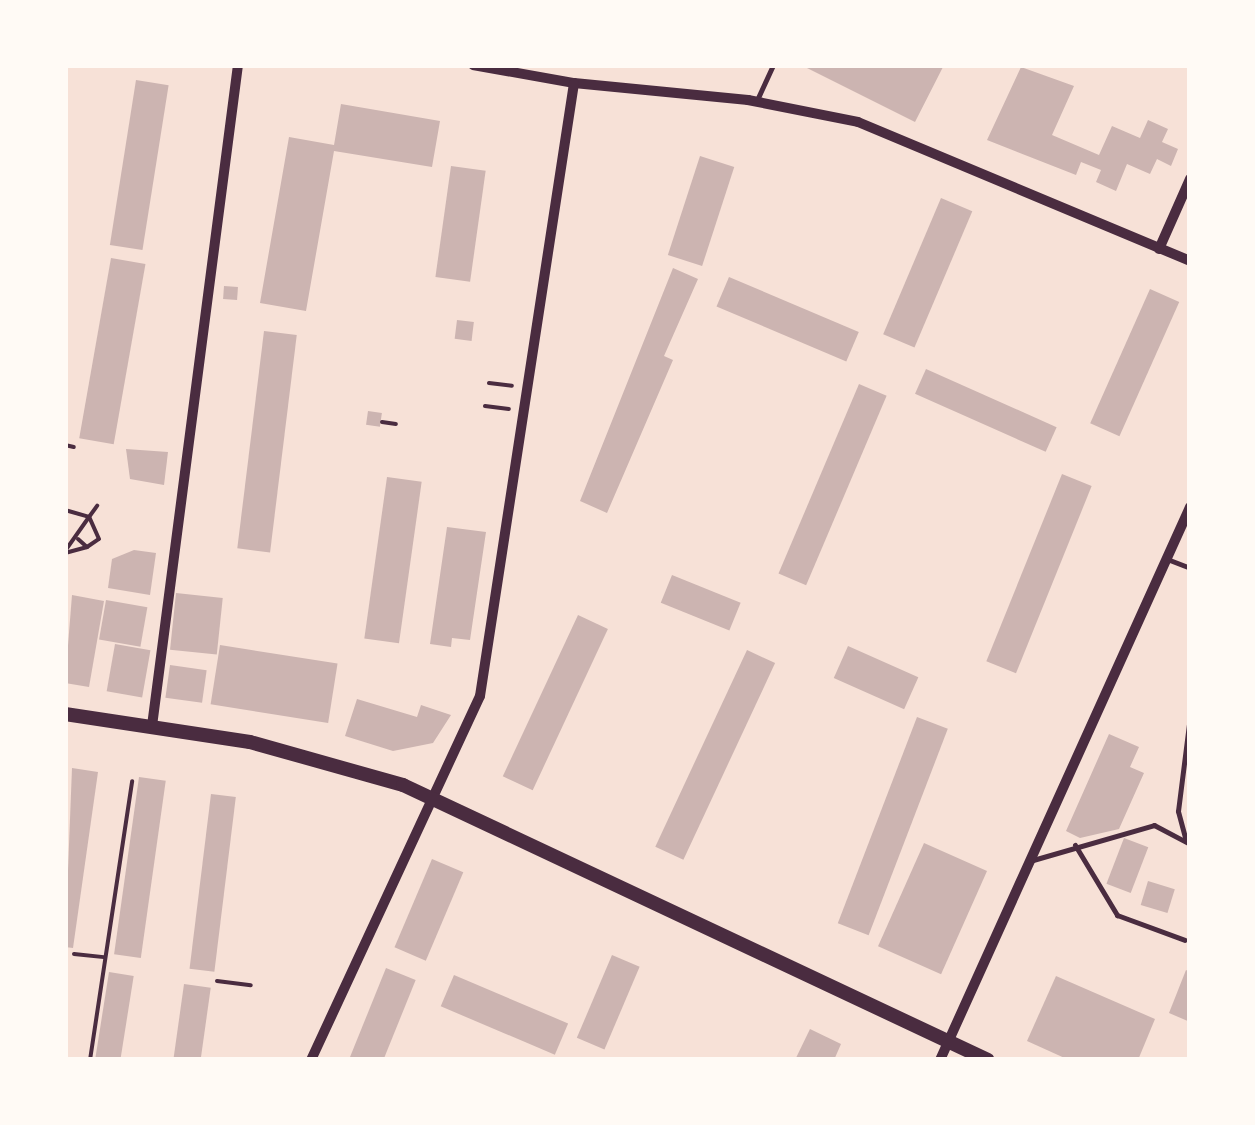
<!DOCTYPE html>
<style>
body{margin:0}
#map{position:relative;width:1255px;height:1125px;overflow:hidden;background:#f7e1d7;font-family:"Exo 2",sans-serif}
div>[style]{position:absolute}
.building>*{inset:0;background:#ccb4b1;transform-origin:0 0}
.path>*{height:4px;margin:-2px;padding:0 2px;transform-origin:2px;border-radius:2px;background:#4a2c40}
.service>*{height:5px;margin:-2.5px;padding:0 2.5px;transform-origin:2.5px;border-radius:2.5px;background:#4a2c40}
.minor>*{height:10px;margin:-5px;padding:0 5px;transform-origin:5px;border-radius:5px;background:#4a2c40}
.tertiary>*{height:14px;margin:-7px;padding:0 7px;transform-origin:7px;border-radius:7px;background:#4a2c40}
span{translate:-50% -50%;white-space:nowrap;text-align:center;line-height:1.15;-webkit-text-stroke:10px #fffaf5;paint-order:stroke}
.frame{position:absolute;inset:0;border:68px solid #fffaf5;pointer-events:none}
</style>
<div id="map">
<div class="building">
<div style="clip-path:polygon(801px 65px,902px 66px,944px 65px,915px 122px)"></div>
<div style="clip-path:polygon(1021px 67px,1074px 86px,1052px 135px,1099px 155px,1112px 126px,1140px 138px,1148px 120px,1168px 129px,1162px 142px,1178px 149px,1171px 166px,1157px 159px,1150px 174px,1127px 164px,1116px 191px,1096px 182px,1101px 170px,1081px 162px,1076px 175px,987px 140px)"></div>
<div style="left:136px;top:80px;width:33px;height:167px;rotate:9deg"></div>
<div style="clip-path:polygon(341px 104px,440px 121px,432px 167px,334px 151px,306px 311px,260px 303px,289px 137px,334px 145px)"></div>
<div style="left:700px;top:156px;width:36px;height:104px;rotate:18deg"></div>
<div style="left:451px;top:166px;width:35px;height:112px;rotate:8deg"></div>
<div style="left:941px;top:198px;width:34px;height:148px;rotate:23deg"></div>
<div style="left:111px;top:258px;width:35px;height:183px;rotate:10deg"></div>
<div style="clip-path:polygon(673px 268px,698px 279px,664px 356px,673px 360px,607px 513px,580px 501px)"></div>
<div style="left:729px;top:277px;width:141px;height:32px;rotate:23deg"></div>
<div style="left:224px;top:286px;width:14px;height:13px;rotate:4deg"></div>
<div style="left:1150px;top:289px;width:32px;height:147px;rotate:24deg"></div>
<div style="left:457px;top:320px;width:17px;height:19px;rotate:7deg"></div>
<div style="left:264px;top:331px;width:33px;height:219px;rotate:7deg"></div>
<div style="left:926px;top:369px;width:143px;height:27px;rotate:24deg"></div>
<div style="left:859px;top:384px;width:30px;height:206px;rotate:23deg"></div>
<div style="left:368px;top:411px;width:14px;height:14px;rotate:8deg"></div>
<div style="clip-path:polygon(126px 449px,168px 452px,164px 485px,130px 479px)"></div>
<div style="left:1062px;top:474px;width:32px;height:202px;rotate:22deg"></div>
<div style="left:387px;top:477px;width:35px;height:163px;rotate:8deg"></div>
<div style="clip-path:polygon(447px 527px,486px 532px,470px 640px,452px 638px,451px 647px,430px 644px)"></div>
<div style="clip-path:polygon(134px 550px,156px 553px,150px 595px,108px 588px,112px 559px)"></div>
<div style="left:672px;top:575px;width:74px;height:30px;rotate:22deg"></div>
<div style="left:176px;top:593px;width:47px;height:57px;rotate:6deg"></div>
<div style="clip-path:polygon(72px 595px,104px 601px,89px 687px,65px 683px)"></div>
<div style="left:106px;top:600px;width:42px;height:40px;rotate:10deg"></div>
<div style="left:578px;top:615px;width:33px;height:178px;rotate:25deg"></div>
<div style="left:115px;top:644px;width:36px;height:48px;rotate:10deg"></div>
<div style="left:220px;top:645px;width:119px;height:60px;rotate:9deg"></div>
<div style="left:848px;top:646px;width:77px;height:35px;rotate:24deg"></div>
<div style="left:747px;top:650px;width:31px;height:217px;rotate:25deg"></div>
<div style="left:170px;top:665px;width:37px;height:33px;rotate:8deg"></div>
<div style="clip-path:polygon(357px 699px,417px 717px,421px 705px,451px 715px,433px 743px,393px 751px,345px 736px)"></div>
<div style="left:917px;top:717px;width:33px;height:221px;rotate:21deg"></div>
<div style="clip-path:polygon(1109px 734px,1139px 747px,1130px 767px,1144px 773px,1119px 829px,1080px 838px,1066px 831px)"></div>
<div style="clip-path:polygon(72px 768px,98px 772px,73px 948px,65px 947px)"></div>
<div style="left:139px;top:777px;width:27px;height:179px;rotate:8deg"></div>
<div style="left:211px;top:794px;width:25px;height:176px;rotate:7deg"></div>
<div style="left:1124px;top:838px;width:26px;height:49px;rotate:21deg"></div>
<div style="left:924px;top:843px;width:69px;height:113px;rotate:24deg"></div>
<div style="left:432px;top:859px;width:34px;height:96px;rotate:23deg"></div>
<div style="left:1148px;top:881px;width:28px;height:25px;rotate:17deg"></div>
<div style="left:612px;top:955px;width:30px;height:90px;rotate:23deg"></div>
<div style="left:386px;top:968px;width:32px;height:99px;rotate:22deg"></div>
<div style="clip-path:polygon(1186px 970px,1190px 972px,1190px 1022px,1169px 1013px)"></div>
<div style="left:109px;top:972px;width:25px;height:89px;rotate:9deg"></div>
<div style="left:454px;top:975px;width:124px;height:34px;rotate:23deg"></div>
<div style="clip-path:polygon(1056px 976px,1155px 1019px,1138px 1060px,1069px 1060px,1027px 1041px)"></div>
<div style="left:184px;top:984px;width:27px;height:77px;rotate:8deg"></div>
<div style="clip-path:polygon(810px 1029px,841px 1044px,834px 1060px,795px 1060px)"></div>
</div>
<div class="path">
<div style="left:489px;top:383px;width:23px;rotate:7deg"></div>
<div style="left:485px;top:406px;width:24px;rotate:7deg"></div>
<div style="left:382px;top:422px;width:14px;rotate:8deg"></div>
<div style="left:65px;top:445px;width:9px;rotate:13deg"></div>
<div style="left:65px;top:510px;width:25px;rotate:16deg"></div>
<div style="left:89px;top:517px;width:42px;rotate:125.2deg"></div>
<div style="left:78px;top:539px;width:12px;rotate:42deg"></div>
<div style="left:87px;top:547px;width:14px;rotate:-34deg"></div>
<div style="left:99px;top:539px;width:24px;rotate:-114deg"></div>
<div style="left:89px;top:517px;width:14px;rotate:-54deg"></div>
<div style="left:65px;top:553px;width:23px;rotate:-15deg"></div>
<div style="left:74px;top:954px;width:30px;rotate:6deg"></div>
<div style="left:217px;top:981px;width:34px;rotate:7deg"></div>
<div style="left:90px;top:1060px;width:282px;rotate:-81.4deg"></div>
</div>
<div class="service">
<div style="left:756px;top:102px;width:41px;rotate:-65.3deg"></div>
<div style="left:1167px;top:559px;width:25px;rotate:21deg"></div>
<div style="left:1186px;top:841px;width:31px;rotate:-105deg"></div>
<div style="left:1178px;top:811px;width:96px;rotate:-82.8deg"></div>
<div style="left:1075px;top:845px;width:82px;rotate:59deg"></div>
<div style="left:1117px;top:915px;width:72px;rotate:20.2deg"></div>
<div style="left:1033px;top:860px;width:126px;rotate:-16.1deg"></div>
<div style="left:1154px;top:825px;width:41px;rotate:27.8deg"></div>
</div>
<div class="minor">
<div style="left:473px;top:65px;width:103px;rotate:10.1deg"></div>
<div style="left:574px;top:83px;width:175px;rotate:5.6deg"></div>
<div style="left:748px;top:100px;width:112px;rotate:11.3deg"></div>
<div style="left:858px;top:122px;width:360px;rotate:22.7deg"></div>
<div style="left:1159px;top:249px;width:77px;rotate:-66.1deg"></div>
<div style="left:152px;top:726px;width:667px;rotate:-82.59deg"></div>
<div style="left:311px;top:1060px;width:401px;rotate:-65.1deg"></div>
<div style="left:480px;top:696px;width:620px;rotate:-81.28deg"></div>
<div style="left:940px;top:1060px;width:607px;rotate:-65.67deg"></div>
</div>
<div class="tertiary">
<div style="left:65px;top:714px;width:187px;rotate:8.6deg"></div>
<div style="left:250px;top:742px;width:159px;rotate:15.7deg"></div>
<div style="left:403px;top:785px;width:646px;rotate:25.18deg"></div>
</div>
<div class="frame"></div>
</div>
